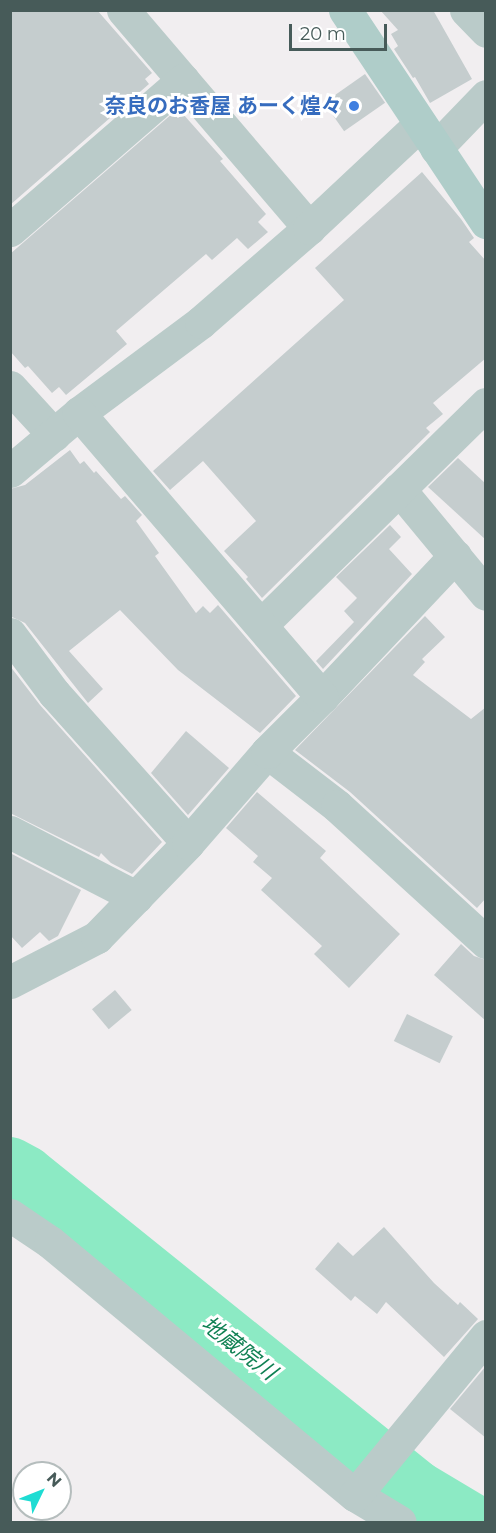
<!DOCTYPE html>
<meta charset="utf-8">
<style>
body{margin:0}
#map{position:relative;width:496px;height:1533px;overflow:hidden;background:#f1eef0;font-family:Montserrat,"Noto Sans JP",sans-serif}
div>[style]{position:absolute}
.river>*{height:58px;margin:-29px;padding:0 29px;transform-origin:29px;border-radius:29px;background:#8ceac4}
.building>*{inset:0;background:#c5cdce;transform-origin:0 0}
.minor>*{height:33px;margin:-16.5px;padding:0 16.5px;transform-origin:16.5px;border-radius:16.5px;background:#bacbc9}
.major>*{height:33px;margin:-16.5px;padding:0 16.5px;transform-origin:16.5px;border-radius:16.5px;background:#afcdc9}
.dots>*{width:16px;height:16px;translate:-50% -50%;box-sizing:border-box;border:3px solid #fff;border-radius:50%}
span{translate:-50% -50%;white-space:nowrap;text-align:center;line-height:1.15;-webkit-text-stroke:6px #fff;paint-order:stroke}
.shop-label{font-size:21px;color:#366cbe;font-weight:700}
.right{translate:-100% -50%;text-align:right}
.water-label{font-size:22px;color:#108153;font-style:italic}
.frame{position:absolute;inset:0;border:12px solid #475b59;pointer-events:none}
.north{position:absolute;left:12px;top:1461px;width:60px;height:60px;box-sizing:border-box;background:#fff;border:2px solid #b5bdbd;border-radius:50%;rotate:47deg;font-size:16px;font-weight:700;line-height:24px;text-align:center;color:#475b59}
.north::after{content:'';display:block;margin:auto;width:21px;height:27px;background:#1edcd3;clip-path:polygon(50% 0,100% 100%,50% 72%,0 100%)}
.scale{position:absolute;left:289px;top:24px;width:98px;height:27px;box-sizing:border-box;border:3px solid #475b59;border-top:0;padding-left:8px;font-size:18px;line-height:21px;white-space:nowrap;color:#475b59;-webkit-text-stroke:4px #fff;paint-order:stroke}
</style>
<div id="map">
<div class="river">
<div style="left:10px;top:1166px;width:18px;rotate:29deg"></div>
<div style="left:26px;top:1175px;width:501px;rotate:38.84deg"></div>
<div style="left:416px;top:1489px;width:64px;rotate:31deg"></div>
</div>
<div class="building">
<div style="clip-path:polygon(10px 10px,97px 10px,152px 73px,145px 79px,149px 84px,10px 205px)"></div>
<div style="clip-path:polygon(380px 10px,433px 10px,472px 79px,430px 103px,415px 77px,413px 78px,394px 49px,398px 46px,391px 34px,398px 30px)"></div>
<div style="left:365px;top:74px;width:35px;height:50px;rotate:55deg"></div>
<div style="clip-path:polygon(173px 113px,178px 118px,183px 114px,223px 159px,220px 161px,266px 214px,258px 222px,268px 232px,248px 249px,237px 238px,212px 260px,206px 254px,116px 331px,127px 344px,66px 395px,59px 387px,52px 393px,28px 366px,25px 368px,10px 351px,10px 254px)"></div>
<div style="clip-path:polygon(422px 172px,461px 219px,474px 238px,469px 242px,486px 261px,486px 358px,433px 403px,443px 414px,426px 428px,430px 432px,262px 598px,246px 579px,248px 577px,224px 551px,256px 521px,203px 461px,170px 490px,153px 471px,344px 300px,315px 268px)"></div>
<div style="clip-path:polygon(70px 450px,80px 464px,84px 461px,94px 473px,96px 471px,121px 499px,125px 496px,142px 515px,136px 521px,159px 553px,155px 556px,196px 613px,203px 606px,210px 613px,218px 605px,296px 696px,260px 733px,178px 670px,120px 610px,69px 651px,103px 689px,88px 703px,25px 623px,10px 616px,10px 489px,25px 485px)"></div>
<div style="clip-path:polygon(458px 458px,486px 484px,486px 540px,428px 487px)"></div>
<div style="clip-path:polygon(390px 525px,401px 537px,389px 549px,412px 574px,323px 669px,316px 661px,354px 622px,344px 611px,357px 598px,336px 577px)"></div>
<div style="clip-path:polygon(425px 616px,445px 637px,422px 659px,425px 662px,413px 675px,471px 719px,486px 707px,486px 898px,477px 908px,350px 792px,295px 750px)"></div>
<div style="clip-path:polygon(10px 666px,40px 705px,162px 842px,132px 874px,111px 863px,101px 853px,99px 857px,10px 813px)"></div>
<div style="clip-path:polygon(186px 731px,229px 768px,188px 815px,151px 773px)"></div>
<div style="clip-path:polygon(257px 792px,326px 851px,320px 858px,400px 934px,349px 988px,314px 954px,322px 946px,261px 890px,272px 878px,253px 862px,258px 856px,226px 828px)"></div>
<div style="clip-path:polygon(10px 853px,81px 890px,58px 936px,49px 941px,40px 932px,22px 948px,10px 935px)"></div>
<div style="clip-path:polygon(461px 944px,474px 956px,486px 960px,486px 1021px,434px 975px)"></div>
<div style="left:115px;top:990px;width:26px;height:30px;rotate:50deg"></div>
<div style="left:407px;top:1014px;width:51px;height:30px;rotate:26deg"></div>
<div style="clip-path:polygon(384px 1227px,434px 1283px,458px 1305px,460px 1302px,478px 1319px,444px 1357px,386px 1302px,377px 1314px,355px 1296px,351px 1301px,315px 1269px,338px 1242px,353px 1256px)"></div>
<div style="clip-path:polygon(486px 1366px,486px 1438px,450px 1409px)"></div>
</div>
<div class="minor">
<div style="left:123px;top:10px;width:287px;rotate:49.5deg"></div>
<div style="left:466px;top:10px;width:29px;rotate:46deg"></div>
<div style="left:436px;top:148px;width:72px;rotate:-46.1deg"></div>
<div style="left:10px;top:230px;width:229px;rotate:-40.9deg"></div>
<div style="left:10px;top:387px;width:65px;rotate:47.5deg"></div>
<div style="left:10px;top:471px;width:90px;rotate:-40deg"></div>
<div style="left:79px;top:413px;width:152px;rotate:-36.7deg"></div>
<div style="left:201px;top:322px;width:143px;rotate:-41deg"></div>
<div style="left:309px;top:228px;width:152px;rotate:-43.1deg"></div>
<div style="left:399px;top:489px;width:136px;rotate:50.4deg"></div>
<div style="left:262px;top:624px;width:314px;rotate:-44.5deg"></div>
<div style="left:10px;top:634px;width:74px;rotate:53.3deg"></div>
<div style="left:54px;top:693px;width:201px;rotate:48.2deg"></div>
<div style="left:322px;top:697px;width:194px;rotate:-46.7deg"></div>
<div style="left:267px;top:752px;width:88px;rotate:37.6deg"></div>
<div style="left:337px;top:806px;width:202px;rotate:42.4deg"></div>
<div style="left:10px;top:832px;width:142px;rotate:27.3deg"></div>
<div style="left:10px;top:982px;width:98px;rotate:-27.3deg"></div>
<div style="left:97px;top:937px;width:131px;rotate:-45.9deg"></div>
<div style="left:188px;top:843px;width:121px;rotate:-49deg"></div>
<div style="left:267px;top:752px;width:78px;rotate:-45deg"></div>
<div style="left:322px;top:697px;width:374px;rotate:-130.6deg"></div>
<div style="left:10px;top:1215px;width:48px;rotate:34deg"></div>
<div style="left:50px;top:1242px;width:396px;rotate:39.7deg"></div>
<div style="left:355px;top:1495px;width:52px;rotate:31deg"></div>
<div style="left:355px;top:1495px;width:206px;rotate:-50.5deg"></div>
</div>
<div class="major">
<div style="left:345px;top:10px;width:255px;rotate:56.4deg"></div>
</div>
<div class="dots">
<div style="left:354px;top:106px;background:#3f7fe0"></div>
</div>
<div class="shop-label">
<span class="right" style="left:342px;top:106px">奈良のお香屋 あーく煌々</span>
</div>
<div class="water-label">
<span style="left:239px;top:1348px;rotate:38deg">地蔵院川</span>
</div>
<div class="frame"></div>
<div class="north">N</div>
<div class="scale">20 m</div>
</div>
